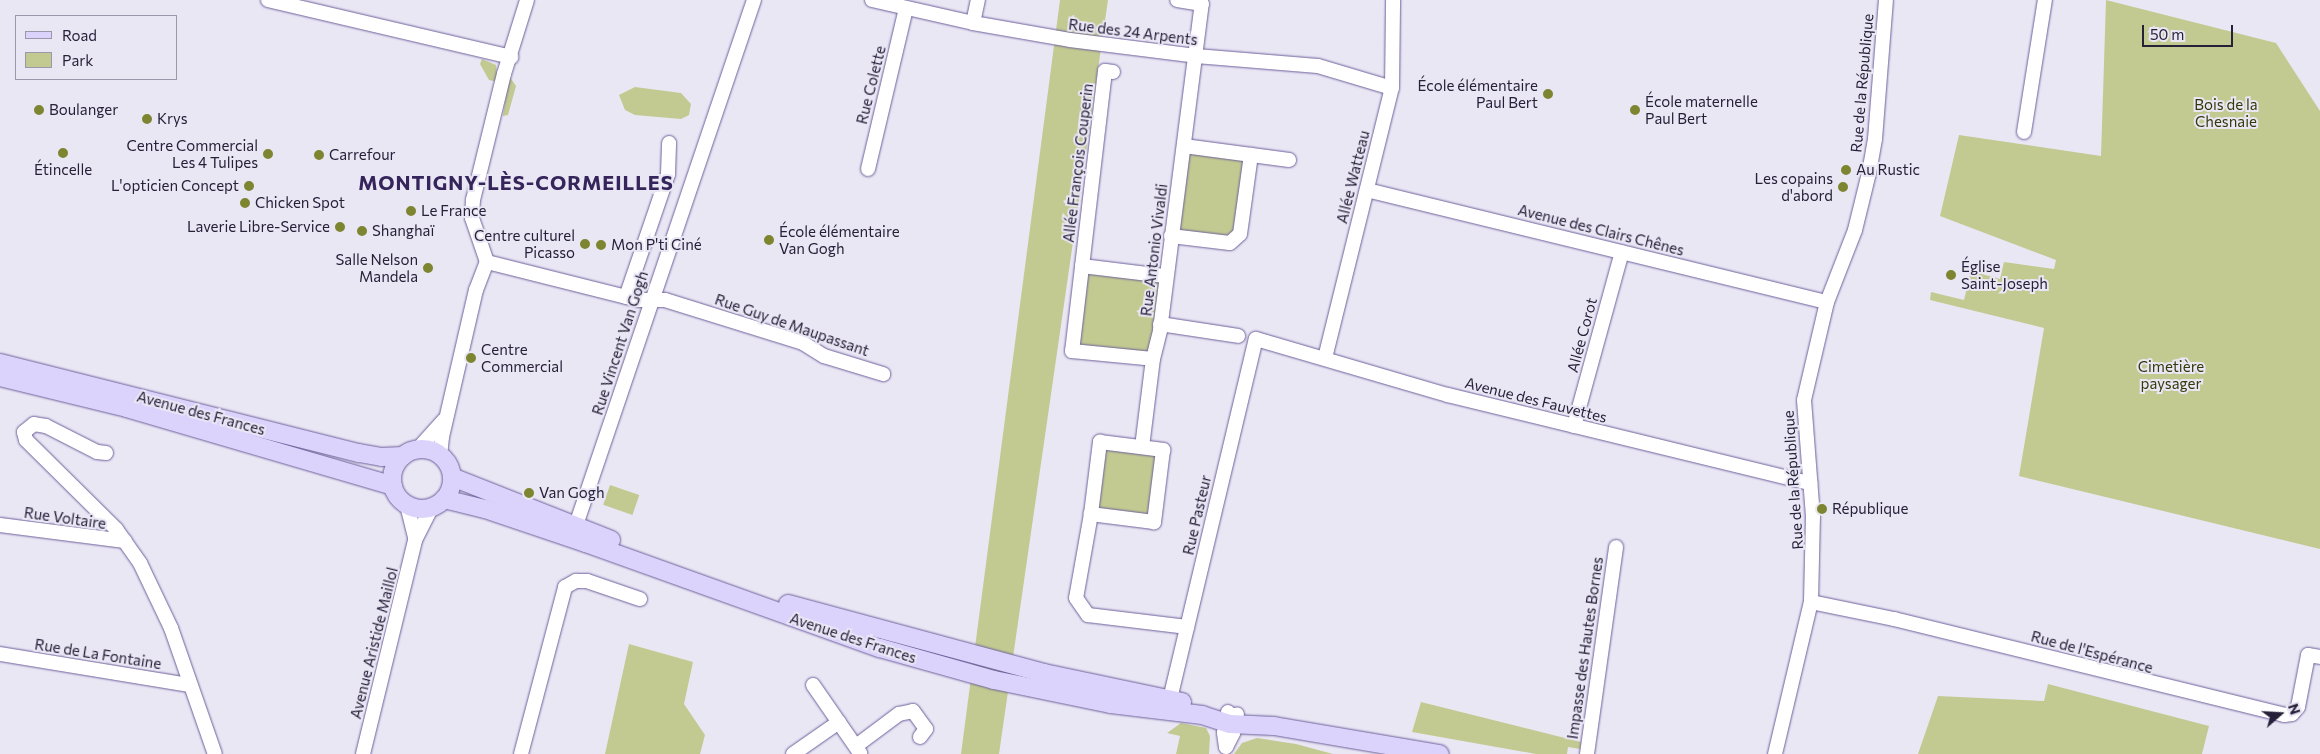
<!DOCTYPE html>
<meta charset="utf-8">
<style>
body{margin:0}
#map{position:relative;width:2320px;height:754px;overflow:hidden;background:#eae7f5;font-family:Commissioner,sans-serif}
div>[style]{position:absolute}
.green>*{inset:0;background:#c3ca91;transform-origin:0 0}
.roads{filter:drop-shadow(0 0 1px #6e609b) drop-shadow(0 0 1px #6e609b)}
.minor>*{height:14px;margin:-7px;padding:0 7px;transform-origin:7px;border-radius:7px;background:#fff}
.major>*{height:18px;margin:-9px;padding:0 9px;transform-origin:9px;border-radius:9px;background:#dcd3fc}
.major>.ring{margin:-9px;padding:0;box-sizing:content-box;background:none;border:18px solid #dcd3fc;border-radius:50%}
.dots>*{width:14px;height:14px;translate:-50% -50%;box-sizing:border-box;border:2px solid #eae7f5;border-radius:50%}
span{translate:-50% -50%;white-space:nowrap;text-align:center;line-height:1.15;-webkit-text-stroke:4px #eae7f5;paint-order:stroke}
.street-label{font-size:15px;color:#262039}
.poi-label{font-size:15px;color:#262039}
.right{translate:-100% -50%;text-align:right}
.left{translate:0 -50%;text-align:left}
.park-label{font-size:15px;color:#353909}
.district-label{font-size:20px;color:#35255b;font-weight:700;letter-spacing:1px}
.legend{position:absolute;left:15px;top:15px;width:162px;height:65px;box-sizing:border-box;background:#eae7f5;border:1px solid #9c97aa;margin:0;padding:6px 9px;list-style:none;font-size:15px;color:#262039}
.legend li{display:flex;align-items:center;gap:10px;height:25px}
.legend b{width:25px;border:1px solid #9c97aa}
.north{position:absolute;left:2255px;top:689px;width:50px;height:50px;-webkit-text-stroke:4px #eae7f5;paint-order:stroke;rotate:71deg;font-size:14px;font-weight:700;line-height:20px;text-align:center;color:#262039}
.north::after{content:'';display:block;margin:auto;width:18px;height:22px;background:#262039;clip-path:polygon(50% 0,100% 100%,50% 72%,0 100%)}
.scale{position:absolute;left:2142px;top:25px;width:91px;height:22px;box-sizing:border-box;border:2px solid #262039;border-top:0;padding-left:6px;font-size:15px;line-height:18px;white-space:nowrap;color:#262039;-webkit-text-stroke:4px #eae7f5;paint-order:stroke}
</style>
<div id="map">
<div class="green">
<div style="clip-path:polygon(1060px 0,1108px 0,999px 754px,961px 754px)"></div>
<div style="clip-path:polygon(2106px 0,2276px 43px,2320px 111px,2320px 549px,2019px 476px,2044px 328px,1930px 300px,1931px 292px,1964px 300px,1971px 271px,2000px 279px,2004px 262px,2054px 269px,2056px 260px,1940px 216px,1959px 135px,2101px 156px)"></div>
<div style="clip-path:polygon(482px 59px,496px 65px,498px 82px,489px 80px,480px 64px)"></div>
<div style="clip-path:polygon(509px 76px,516px 86px,508px 115px,503px 116px)"></div>
<div style="clip-path:polygon(635px 87px,681px 93px,691px 104px,689px 115px,681px 119px,635px 115px,625px 110px,619px 95px)"></div>
<div style="clip-path:polygon(1184px 146px,1251px 155px,1240px 234px,1230px 243px,1171px 236px)"></div>
<div style="left:1082px;top:266px;width:84px;height:86px;rotate:7deg"></div>
<div style="left:1100px;top:442px;width:64px;height:73px;rotate:7deg"></div>
<div style="left:610px;top:485px;width:31px;height:21px;rotate:19deg"></div>
<div style="clip-path:polygon(629px 644px,693px 662px,684px 704px,705px 735px,700px 754px,605px 754px)"></div>
<div style="clip-path:polygon(2048px 684px,2209px 726px,2202px 754px,1918px 754px,1938px 696px,2044px 701px)"></div>
<div style="clip-path:polygon(1421px 702px,1581px 742px,1580px 749px,1568px 747px,1567px 754px,1536px 754px,1412px 732px)"></div>
<div style="clip-path:polygon(1181px 723px,1206px 728px,1210px 736px,1209px 754px,1176px 754px,1180px 736px,1167px 733px)"></div>
<div style="clip-path:polygon(1257px 738px,1296px 744px,1333px 754px,1234px 754px,1242px 743px)"></div>
</div>
<div class="roads">
<div class="minor">
<div style="left:268px;top:0;width:250px;rotate:13.2deg"></div>
<div style="left:872px;top:0;width:104px;rotate:12.8deg"></div>
<div style="left:973px;top:23px;width:98px;rotate:9.9deg"></div>
<div style="left:1070px;top:40px;width:127px;rotate:7.2deg"></div>
<div style="left:1196px;top:56px;width:122px;rotate:4.7deg"></div>
<div style="left:1318px;top:66px;width:77px;rotate:16.6deg"></div>
<div style="left:973px;top:23px;width:24px;rotate:-78deg"></div>
<div style="left:1113px;top:72px;width:8px;rotate:-173deg"></div>
<div style="left:1105px;top:71px;width:282px;rotate:96.7deg"></div>
<div style="left:1072px;top:351px;width:81px;rotate:5.6deg"></div>
<div style="left:2024px;top:132px;width:134px;rotate:-81deg"></div>
<div style="left:1184px;top:146px;width:106px;rotate:7.6deg"></div>
<div style="left:868px;top:169px;width:165px;rotate:-76.7deg"></div>
<div style="left:1367px;top:190px;width:473px;rotate:13.7deg"></div>
<div style="left:1171px;top:236px;width:59px;rotate:6.8deg"></div>
<div style="left:1230px;top:243px;width:13px;rotate:-42deg"></div>
<div style="left:1240px;top:234px;width:80px;rotate:-82.1deg"></div>
<div style="left:487px;top:262px;width:156px;rotate:14.1deg"></div>
<div style="left:638px;top:300px;width:27px"></div>
<div style="left:665px;top:300px;width:145px;rotate:17.3deg"></div>
<div style="left:803px;top:343px;width:25px;rotate:32deg"></div>
<div style="left:824px;top:356px;width:62px;rotate:17deg"></div>
<div style="left:1082px;top:266px;width:84px;rotate:6.9deg"></div>
<div style="left:626px;top:297px;width:130px;rotate:-71.1deg"></div>
<div style="left:668px;top:174px;width:31px;rotate:-88deg"></div>
<div style="left:1160px;top:324px;width:79px;rotate:8.7deg"></div>
<div style="left:1325px;top:358px;width:278px;rotate:-76.1deg"></div>
<div style="left:1392px;top:88px;width:88px;rotate:-89.3deg"></div>
<div style="left:1574px;top:426px;width:180px;rotate:-74.6deg"></div>
<div style="left:1100px;top:442px;width:64px;rotate:7.2deg"></div>
<div style="left:1163px;top:450px;width:73px;rotate:97.1deg"></div>
<div style="left:1154px;top:522px;width:64px;rotate:-172.8deg"></div>
<div style="left:1091px;top:514px;width:73px;rotate:-82.9deg"></div>
<div style="left:1142px;top:447px;width:89px;rotate:-82.9deg"></div>
<div style="left:1153px;top:359px;width:30px;rotate:-76deg"></div>
<div style="left:1160px;top:330px;width:329px;rotate:-82.7deg"></div>
<div style="left:1202px;top:4px;width:25px;rotate:-171deg"></div>
<div style="left:418px;top:449px;width:39px;rotate:-48deg"></div>
<div style="left:106px;top:453px;width:9px;rotate:-174deg"></div>
<div style="left:97px;top:452px;width:57px;rotate:-153deg"></div>
<div style="left:46px;top:426px;width:12px;rotate:-171deg"></div>
<div style="left:34px;top:424px;width:13px;rotate:141deg"></div>
<div style="left:24px;top:432px;width:8px;rotate:76deg"></div>
<div style="left:26px;top:440px;width:127px;rotate:44.7deg"></div>
<div style="left:116px;top:529px;width:42px;rotate:54.8deg"></div>
<div style="left:140px;top:563px;width:72px;rotate:64.5deg"></div>
<div style="left:171px;top:628px;width:133px;rotate:70.8deg"></div>
<div style="left:440px;top:456px;width:19px;rotate:-84deg"></div>
<div style="left:442px;top:437px;width:151px;rotate:-77deg"></div>
<div style="left:476px;top:290px;width:30px;rotate:-69deg"></div>
<div style="left:487px;top:262px;width:46px;rotate:-108.8deg"></div>
<div style="left:472px;top:218px;width:18px;rotate:-87deg"></div>
<div style="left:473px;top:200px;width:130px;rotate:-76.2deg"></div>
<div style="left:504px;top:74px;width:77px;rotate:-72.7deg"></div>
<div style="left:407px;top:505px;width:33px;rotate:76deg"></div>
<div style="left:1091px;top:514px;width:85px;rotate:100.1deg"></div>
<div style="left:1076px;top:598px;width:21px;rotate:55deg"></div>
<div style="left:1088px;top:615px;width:100px;rotate:6.9deg"></div>
<div style="left:0;top:525px;width:126px;rotate:7.3deg"></div>
<div style="left:576px;top:525px;width:554px;rotate:-71.27deg"></div>
<div style="left:1811px;top:602px;width:85px;rotate:11.6deg"></div>
<div style="left:1894px;top:619px;width:402px;rotate:13.8deg"></div>
<div style="left:2284px;top:715px;width:8px;rotate:-7deg"></div>
<div style="left:2292px;top:714px;width:9px;rotate:-49deg"></div>
<div style="left:2298px;top:707px;width:53px;rotate:-79.1deg"></div>
<div style="left:2308px;top:655px;width:12px;rotate:9deg"></div>
<div style="left:0;top:654px;width:193px;rotate:9.3deg"></div>
<div style="left:813px;top:685px;width:83px;rotate:55.3deg"></div>
<div style="left:1170px;top:699px;width:370px;rotate:-76.6deg"></div>
<div style="left:1256px;top:339px;width:200px;rotate:16.3deg"></div>
<div style="left:1448px;top:395px;width:373px;rotate:13.7deg"></div>
<div style="left:1228px;top:712px;width:21px;rotate:101deg"></div>
<div style="left:1224px;top:733px;width:14px;rotate:82deg"></div>
<div style="left:1226px;top:747px;width:16px;rotate:-63deg"></div>
<div style="left:1233px;top:733px;width:19px;rotate:-78deg"></div>
<div style="left:856px;top:746px;width:54px;rotate:-36.7deg"></div>
<div style="left:899px;top:714px;width:14px;rotate:-12deg"></div>
<div style="left:913px;top:711px;width:22px;rotate:54deg"></div>
<div style="left:926px;top:729px;width:10px;rotate:127deg"></div>
<div style="left:363px;top:754px;width:220px;rotate:-76.3deg"></div>
<div style="left:415px;top:540px;width:36px;rotate:-63deg"></div>
<div style="left:521px;top:754px;width:173px;rotate:-75.2deg"></div>
<div style="left:565px;top:587px;width:13px;rotate:-29deg"></div>
<div style="left:576px;top:581px;width:11px"></div>
<div style="left:587px;top:581px;width:56px;rotate:18.8deg"></div>
<div style="left:793px;top:754px;width:56px;rotate:-34.8deg"></div>
<div style="left:1587px;top:754px;width:209px;rotate:-82deg"></div>
<div style="left:1775px;top:754px;width:156px;rotate:-76.7deg"></div>
<div style="left:1811px;top:602px;width:85px;rotate:-88.7deg"></div>
<div style="left:1813px;top:517px;width:117px;rotate:-94.4deg"></div>
<div style="left:1804px;top:400px;width:101px;rotate:-76.8deg"></div>
<div style="left:1827px;top:302px;width:77px;rotate:-68.7deg"></div>
<div style="left:1855px;top:230px;width:59px;rotate:-76.2deg"></div>
<div style="left:1869px;top:173px;width:35px;rotate:-80deg"></div>
<div style="left:1875px;top:139px;width:139px;rotate:-85.5deg"></div>
</div>
<div class="major">
<div style="left:0;top:363px;width:370px;rotate:14.1deg"></div>
<div style="left:359px;top:453px;width:23px;rotate:10deg"></div>
<div style="left:382px;top:457px;width:21px;rotate:-3deg"></div>
<div style="left:0;top:377px;width:131px;rotate:13.7deg"></div>
<div style="left:127px;top:408px;width:277px;rotate:16.3deg"></div>
<div class="ring" style="left:392px;top:449px;width:42px;height:42px"></div>
<div style="left:452px;top:477px;width:171px;rotate:21.6deg"></div>
<div style="left:444px;top:499px;width:42px;rotate:13.7deg"></div>
<div style="left:485px;top:509px;width:107px;rotate:18.6deg"></div>
<div style="left:586px;top:543px;width:312px;rotate:19.7deg"></div>
<div style="left:880px;top:648px;width:118px;rotate:15.7deg"></div>
<div style="left:994px;top:680px;width:119px;rotate:11.6deg"></div>
<div style="left:1111px;top:704px;width:92px;rotate:6.9deg"></div>
<div style="left:1202px;top:715px;width:29px;rotate:18deg"></div>
<div style="left:1230px;top:724px;width:44px;rotate:2.6deg"></div>
<div style="left:1274px;top:726px;width:168px;rotate:9.6deg"></div>
<div style="left:788px;top:604px;width:265px;rotate:15.1deg"></div>
<div style="left:1044px;top:673px;width:141px;rotate:11.9deg"></div>
</div>
</div>
<div class="dots">
<div style="left:1548px;top:94px;background:#7d8531"></div>
<div style="left:39px;top:110px;background:#7d8531"></div>
<div style="left:1635px;top:110px;background:#7d8531"></div>
<div style="left:147px;top:119px;background:#7d8531"></div>
<div style="left:63px;top:153px;background:#7d8531"></div>
<div style="left:268px;top:154px;background:#7d8531"></div>
<div style="left:319px;top:155px;background:#7d8531"></div>
<div style="left:1846px;top:170px;background:#7d8531"></div>
<div style="left:249px;top:186px;background:#7d8531"></div>
<div style="left:1843px;top:187px;background:#7d8531"></div>
<div style="left:245px;top:203px;background:#7d8531"></div>
<div style="left:411px;top:211px;background:#7d8531"></div>
<div style="left:340px;top:227px;background:#7d8531"></div>
<div style="left:362px;top:231px;background:#7d8531"></div>
<div style="left:769px;top:240px;background:#7d8531"></div>
<div style="left:585px;top:244px;background:#7d8531"></div>
<div style="left:601px;top:245px;background:#7d8531"></div>
<div style="left:428px;top:268px;background:#7d8531"></div>
<div style="left:1951px;top:275px;background:#7d8531"></div>
<div style="left:471px;top:358px;background:#7d8531"></div>
<div style="left:529px;top:493px;background:#7d8531"></div>
<div style="left:1822px;top:509px;background:#7d8531"></div>
</div>
<div class="street-label">
<span style="left:1133px;top:32px;rotate:7deg">Rue des 24 Arpents</span>
<span style="left:1862px;top:83px;rotate:-85deg">Rue de la République</span>
<span style="left:871px;top:85px;rotate:-76deg">Rue Colette</span>
<span style="left:1078px;top:163px;rotate:-83deg">Allée François Couperin</span>
<span style="left:1353px;top:177px;rotate:-76deg">Allée Watteau</span>
<span style="left:1601px;top:230px;rotate:14deg">Avenue des Clairs Chênes</span>
<span style="left:1154px;top:250px;rotate:-83deg">Rue Antonio Vivaldi</span>
<span style="left:792px;top:325px;rotate:19deg">Rue Guy de Maupassant</span>
<span style="left:1582px;top:335px;rotate:-75deg">Allée Corot</span>
<span style="left:620px;top:343px;rotate:-72deg">Rue Vincent Van Gogh</span>
<span style="left:1536px;top:400px;rotate:14deg">Avenue des Fauvettes</span>
<span style="left:201px;top:413px;rotate:15deg">Avenue des Frances</span>
<span style="left:1793px;top:480px;rotate:-94deg">Rue de la République</span>
<span style="left:1197px;top:515px;rotate:-77deg">Rue Pasteur</span>
<span style="left:65px;top:518px;rotate:8deg">Rue Voltaire</span>
<span style="left:853px;top:638px;rotate:18deg">Avenue des Frances</span>
<span style="left:374px;top:643px;rotate:-76deg">Avenue Aristide Maillol</span>
<span style="left:1585px;top:648px;rotate:-82deg">Impasse des Hautes Bornes</span>
<span style="left:2092px;top:652px;rotate:15deg">Rue de l'Espérance</span>
<span style="left:98px;top:654px;rotate:9deg">Rue de La Fontaine</span>
</div>
<div class="poi-label">
<span class="right" style="left:1538px;top:94px">École élémentaire<br>Paul Bert</span>
<span class="left" style="left:1645px;top:110px">École maternelle<br>Paul Bert</span>
<span class="left" style="left:49px;top:110px">Boulanger</span>
<span class="left" style="left:157px;top:119px">Krys</span>
<span class="right" style="left:258px;top:154px">Centre Commercial<br>Les 4 Tulipes</span>
<span class="left" style="left:329px;top:155px">Carrefour</span>
<span style="left:63px;top:170px">Étincelle</span>
<span class="left" style="left:1856px;top:170px">Au Rustic</span>
<span class="right" style="left:1833px;top:187px">Les copains<br>d'abord</span>
<span class="right" style="left:239px;top:186px">L'opticien Concept</span>
<span class="left" style="left:255px;top:203px">Chicken Spot</span>
<span class="left" style="left:421px;top:211px">Le France</span>
<span class="right" style="left:330px;top:227px">Laverie Libre-Service</span>
<span class="left" style="left:372px;top:231px">Shanghaï</span>
<span class="left" style="left:779px;top:240px">École élémentaire<br>Van Gogh</span>
<span class="right" style="left:575px;top:244px">Centre culturel<br>Picasso</span>
<span class="left" style="left:611px;top:245px">Mon P'ti Ciné</span>
<span class="right" style="left:418px;top:268px">Salle Nelson<br>Mandela</span>
<span class="left" style="left:1961px;top:275px">Église<br>Saint-Joseph</span>
<span class="left" style="left:481px;top:358px">Centre<br>Commercial</span>
<span class="left" style="left:539px;top:493px">Van Gogh</span>
<span class="left" style="left:1832px;top:509px">République</span>
</div>
<div class="park-label">
<span style="left:2226px;top:113px">Bois de la<br>Chesnaie</span>
<span style="left:2171px;top:375px">Cimetière<br>paysager</span>
</div>
<div class="district-label">
<span style="left:516px;top:182px">MONTIGNY-LÈS-CORMEILLES</span>
</div>
<ul class="legend">
<li><b style="height:6px;background:#dcd3fc"></b>Road</li>
<li><b style="height:14px;background:#c3ca91"></b>Park</li>
</ul>
<div class="north">N</div>
<div class="scale">50 m</div>
</div>
